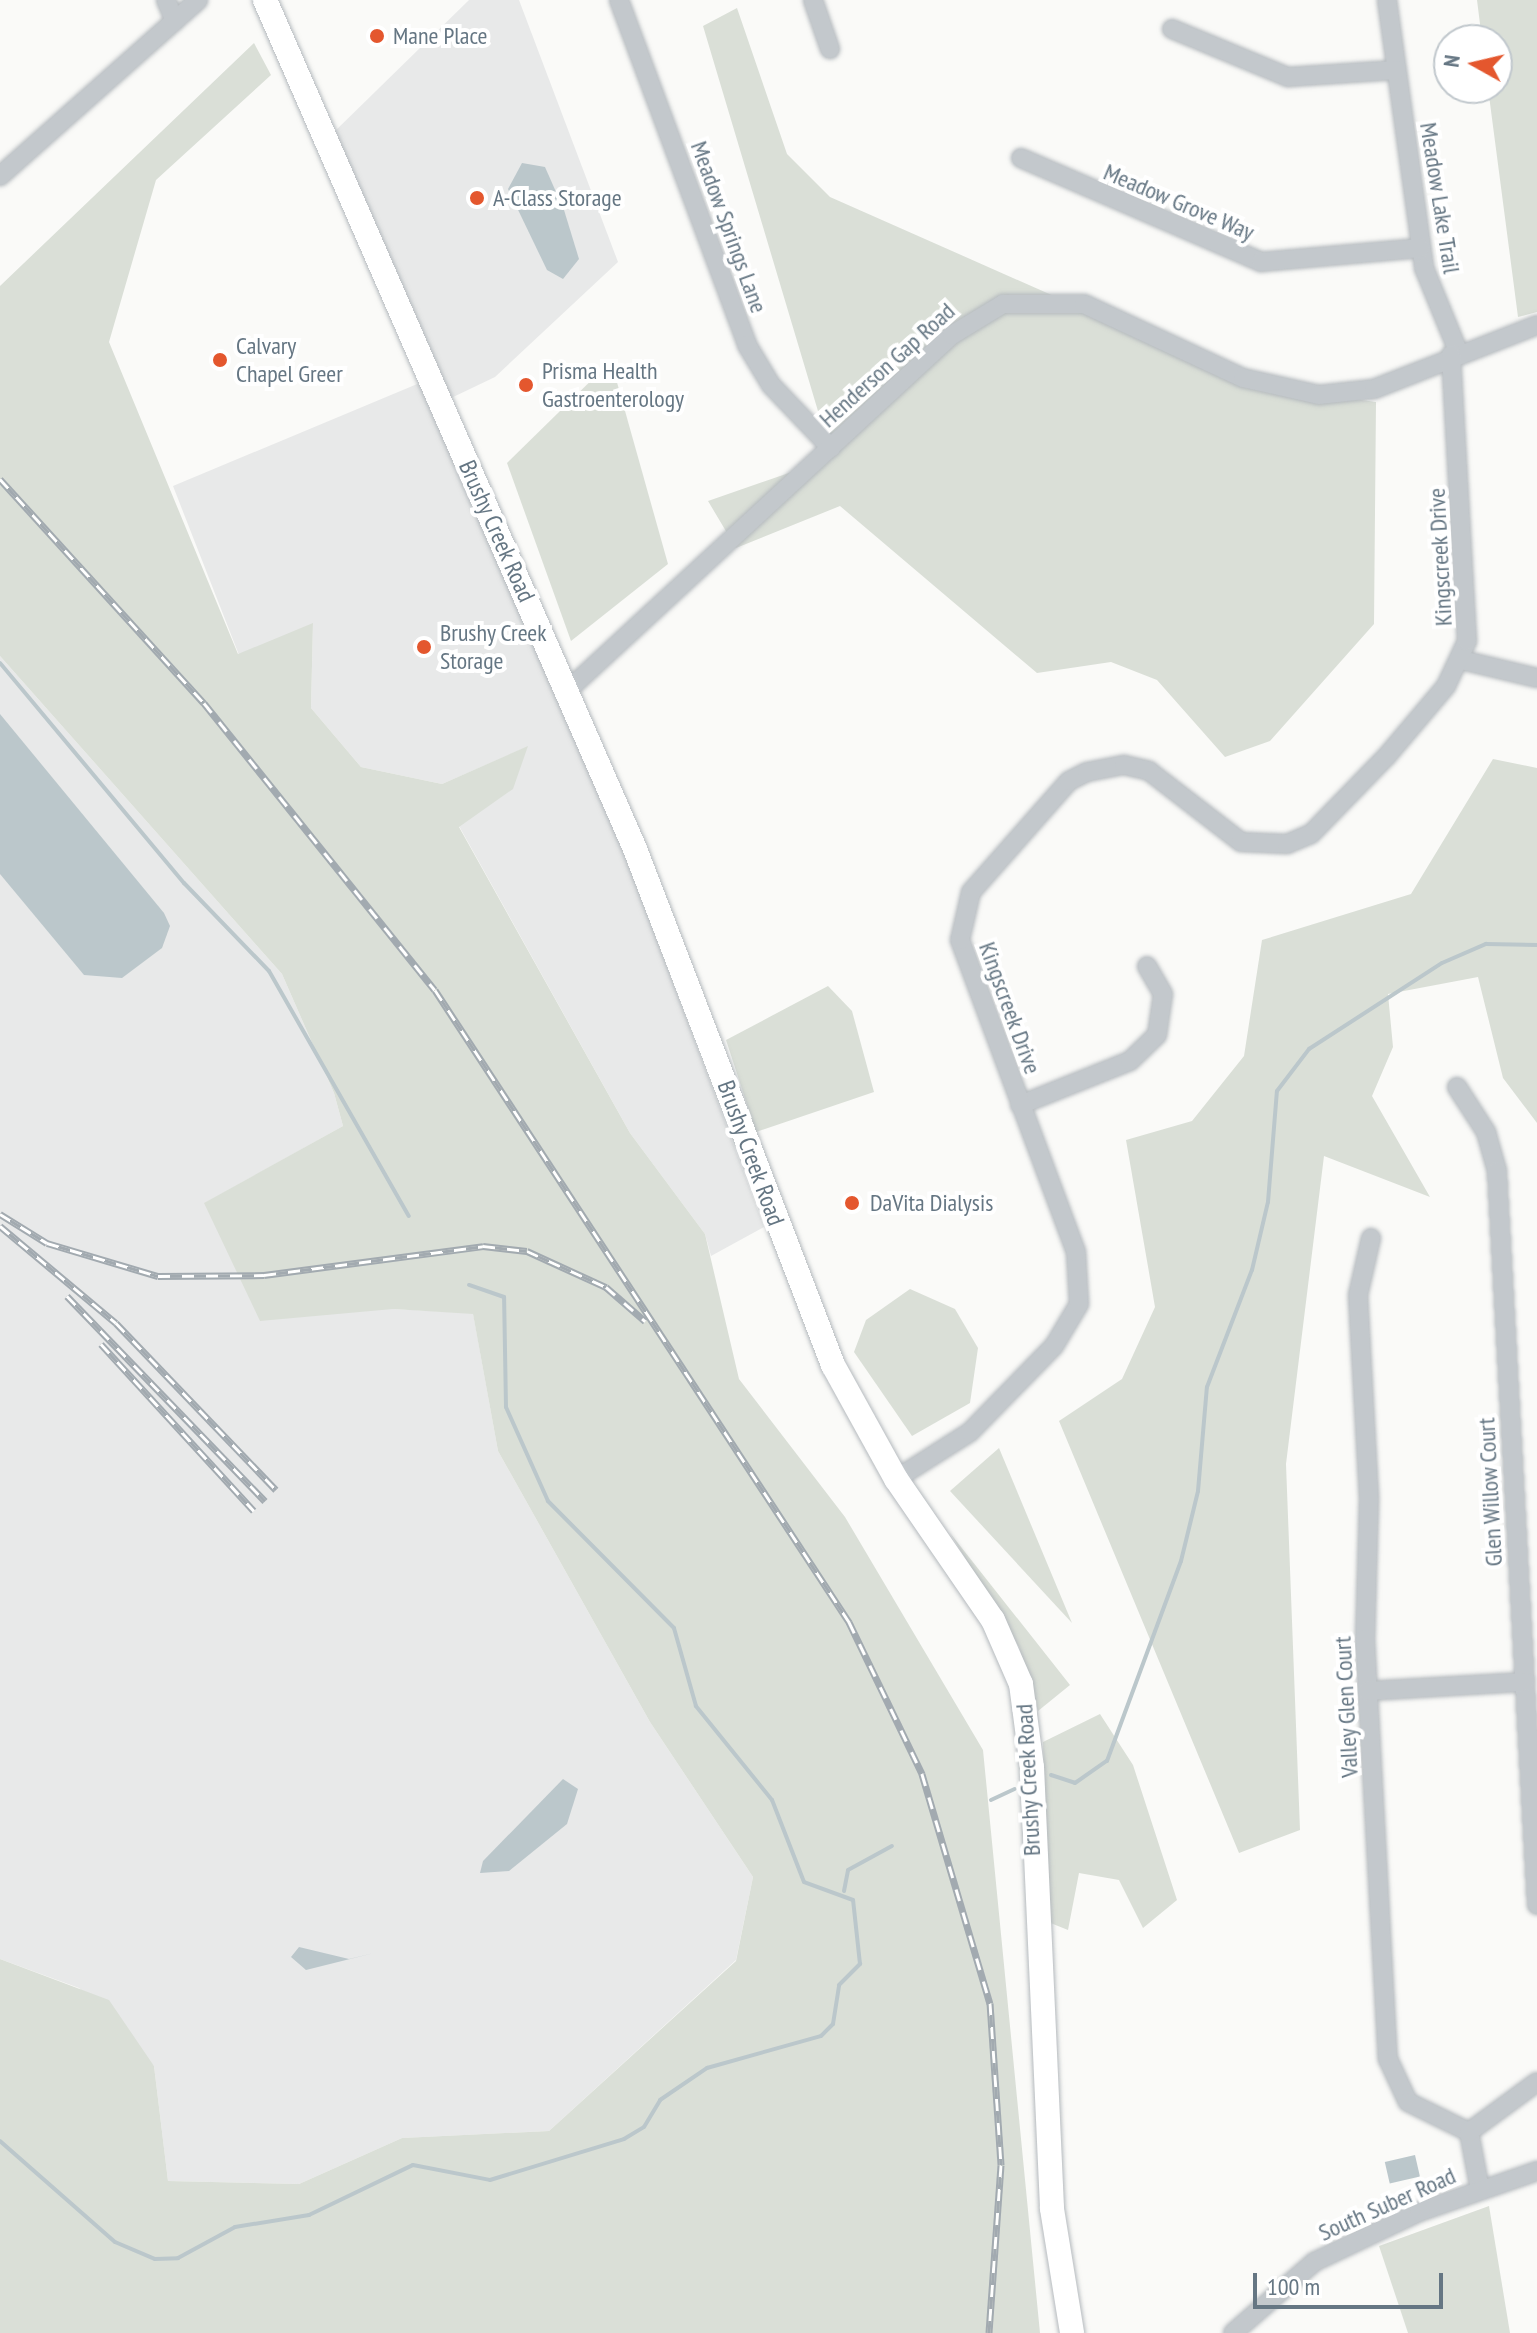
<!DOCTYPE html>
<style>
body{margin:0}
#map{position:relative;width:1537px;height:2333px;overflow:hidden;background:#fafaf8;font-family:"PT Sans Narrow",sans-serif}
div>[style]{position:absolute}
.built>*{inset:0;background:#e8e9e9}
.green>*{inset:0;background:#dadfd7}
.water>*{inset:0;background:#bbc7cb;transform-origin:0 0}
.stream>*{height:4px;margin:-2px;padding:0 2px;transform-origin:2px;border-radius:2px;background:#bbc7cb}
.roads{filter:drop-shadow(0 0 2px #b5babe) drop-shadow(0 0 2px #b5babe)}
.minor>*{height:18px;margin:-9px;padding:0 9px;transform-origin:9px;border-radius:9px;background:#c3c8cc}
.major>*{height:24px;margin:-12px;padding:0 12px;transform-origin:12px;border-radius:12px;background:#fff}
.rail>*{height:7px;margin-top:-3.5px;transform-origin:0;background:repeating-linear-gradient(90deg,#fff 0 12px,#a2aab0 0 24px);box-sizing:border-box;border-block:2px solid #a2aab0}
.dots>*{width:22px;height:22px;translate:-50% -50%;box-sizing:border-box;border:4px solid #fff;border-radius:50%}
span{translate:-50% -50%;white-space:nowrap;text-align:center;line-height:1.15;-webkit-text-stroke:8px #fff;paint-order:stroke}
.poi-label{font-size:24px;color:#657683}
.left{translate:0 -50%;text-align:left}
.street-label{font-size:24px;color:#657683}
.north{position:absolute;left:1433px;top:24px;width:80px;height:80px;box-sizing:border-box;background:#fff;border:2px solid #c1c8cd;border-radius:50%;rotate:278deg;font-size:22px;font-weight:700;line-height:32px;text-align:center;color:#657683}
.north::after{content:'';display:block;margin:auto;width:28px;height:36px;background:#e4572e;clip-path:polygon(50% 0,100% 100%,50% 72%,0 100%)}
.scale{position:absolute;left:1253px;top:2273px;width:190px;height:36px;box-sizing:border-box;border:4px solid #657683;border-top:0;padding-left:10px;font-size:24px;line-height:28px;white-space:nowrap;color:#657683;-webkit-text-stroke:6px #fff;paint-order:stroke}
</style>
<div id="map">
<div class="built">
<div style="clip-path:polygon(469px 0,519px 0,618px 262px,495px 377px,449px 399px,332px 134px)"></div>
<div style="clip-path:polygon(422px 382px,601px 790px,764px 1227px,711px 1256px,705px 1234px,630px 1133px,459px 826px,512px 789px,527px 747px,442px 784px,361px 767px,311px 708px,313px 624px,239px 655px,173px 486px)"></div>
<div style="clip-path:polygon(0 656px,282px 974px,334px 1093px,343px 1126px,205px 1203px,393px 1309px,473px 1313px,498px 1451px,650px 1722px,753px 1877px,736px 1960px,549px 2131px,402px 2138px,299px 2184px,168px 2181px,154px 2066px,79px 1988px,0 1959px)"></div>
</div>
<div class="green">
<div style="clip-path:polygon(1477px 0,1537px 0,1537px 312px,1518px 317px,1488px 88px,1497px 88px,1497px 40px,1482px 40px)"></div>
<div style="clip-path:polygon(737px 8px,787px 154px,830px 197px,1255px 385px,1376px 402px,1374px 624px,1270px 741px,1225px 757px,1157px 680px,1111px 662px,1037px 673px,840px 506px,736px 548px,708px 501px,832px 458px,703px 26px)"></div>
<div style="clip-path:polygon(254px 43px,271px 75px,156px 180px,109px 342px,238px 654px,313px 623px,311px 708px,361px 767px,442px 784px,528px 746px,513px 789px,459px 827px,630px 1133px,705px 1234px,739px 1379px,845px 1517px,983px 1750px,1040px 2333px,0 2333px,0 1959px,109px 2000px,154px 2066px,168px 2181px,299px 2184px,402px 2138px,549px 2131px,736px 1961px,753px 1877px,650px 1722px,498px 1451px,473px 1314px,393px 1309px,260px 1321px,204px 1203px,343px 1126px,334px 1093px,282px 974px,0 656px,0 286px)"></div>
<div style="clip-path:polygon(611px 361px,668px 564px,571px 641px,507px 463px)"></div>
<div style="clip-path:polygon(1493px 759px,1537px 768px,1537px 1123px,1503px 1078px,1478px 977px,1388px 994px,1393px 1047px,1372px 1096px,1430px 1197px,1324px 1156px,1286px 1464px,1300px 1830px,1239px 1853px,1059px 1421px,1122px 1379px,1155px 1307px,1126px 1140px,1192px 1121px,1244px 1056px,1262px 940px,1411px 894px)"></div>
<div style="clip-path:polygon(828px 986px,852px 1011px,874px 1092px,756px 1132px,726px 1040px)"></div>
<div style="clip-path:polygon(910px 1289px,955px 1309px,978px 1348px,970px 1403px,912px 1436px,854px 1352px,866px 1320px)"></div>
<div style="clip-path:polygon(999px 1448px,1072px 1623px,950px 1491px)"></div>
<div style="clip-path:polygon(950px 1533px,1070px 1685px,1038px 1711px,1019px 1647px)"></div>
<div style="clip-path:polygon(1100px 1714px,1133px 1765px,1177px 1900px,1143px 1928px,1119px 1880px,1079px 1873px,1068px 1930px,1048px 1922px,1043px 1742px)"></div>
<div style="clip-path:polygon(1489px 2206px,1510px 2333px,1408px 2333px,1379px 2246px)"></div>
</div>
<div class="water">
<div style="clip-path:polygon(522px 163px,545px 167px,564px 210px,579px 259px,563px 279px,547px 270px,508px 189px)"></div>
<div style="clip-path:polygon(0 714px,164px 913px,170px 926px,162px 948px,122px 978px,84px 975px,0 874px)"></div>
<div style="clip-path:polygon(563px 1779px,578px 1789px,567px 1824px,509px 1871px,480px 1873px,483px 1861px)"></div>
<div style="clip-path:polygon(299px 1947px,349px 1959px,374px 1953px,306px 1970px,291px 1957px)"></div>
<div style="left:1415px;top:2155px;width:22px;height:31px;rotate:77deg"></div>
</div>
<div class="stream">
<div style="left:0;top:663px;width:287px;rotate:50.1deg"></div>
<div style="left:184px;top:883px;width:122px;rotate:46deg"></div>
<div style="left:269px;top:971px;width:282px;rotate:60.3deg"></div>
<div style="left:1051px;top:1775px;width:25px;rotate:18deg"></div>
<div style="left:1075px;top:1783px;width:39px;rotate:-35deg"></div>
<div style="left:1107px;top:1761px;width:213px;rotate:-69.7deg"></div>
<div style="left:1181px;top:1561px;width:72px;rotate:-76.3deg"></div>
<div style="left:1198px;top:1491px;width:104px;rotate:-85.1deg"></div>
<div style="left:1207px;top:1387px;width:125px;rotate:-69deg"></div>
<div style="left:1252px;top:1270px;width:70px;rotate:-76.8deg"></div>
<div style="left:1268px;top:1202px;width:111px;rotate:-85.4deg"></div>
<div style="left:1277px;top:1091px;width:53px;rotate:-52.7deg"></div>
<div style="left:1309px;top:1049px;width:158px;rotate:-32.9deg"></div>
<div style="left:1442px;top:963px;width:48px;rotate:-23.4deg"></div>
<div style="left:1486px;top:944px;width:51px;rotate:1.1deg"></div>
<div style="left:991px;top:1800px;width:26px;rotate:-25deg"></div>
<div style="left:844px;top:1891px;width:21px;rotate:-79deg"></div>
<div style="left:848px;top:1870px;width:50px;rotate:-28.6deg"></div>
<div style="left:0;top:2141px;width:153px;rotate:41.3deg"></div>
<div style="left:115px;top:2242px;width:43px;rotate:23deg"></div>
<div style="left:155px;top:2259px;width:23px;rotate:-2deg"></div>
<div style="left:178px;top:2258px;width:65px;rotate:-28.5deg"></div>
<div style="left:235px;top:2227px;width:75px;rotate:-9.2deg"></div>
<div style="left:309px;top:2215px;width:115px;rotate:-25.7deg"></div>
<div style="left:413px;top:2165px;width:78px;rotate:11deg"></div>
<div style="left:490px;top:2180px;width:140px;rotate:-17deg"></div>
<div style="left:624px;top:2139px;width:23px;rotate:-31deg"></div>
<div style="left:644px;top:2127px;width:31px;rotate:-59deg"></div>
<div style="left:660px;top:2100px;width:57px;rotate:-34.2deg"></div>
<div style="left:707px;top:2068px;width:118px;rotate:-15.7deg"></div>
<div style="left:821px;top:2036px;width:17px;rotate:-45deg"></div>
<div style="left:833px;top:2024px;width:39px;rotate:-81deg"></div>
<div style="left:839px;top:1985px;width:30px;rotate:-45deg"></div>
<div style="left:860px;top:1964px;width:64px;rotate:-96.2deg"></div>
<div style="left:853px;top:1900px;width:52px;rotate:-159.8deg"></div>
<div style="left:804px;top:1882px;width:88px;rotate:-111.3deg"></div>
<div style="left:772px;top:1800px;width:121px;rotate:-129deg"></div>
<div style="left:696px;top:1706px;width:81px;rotate:-105.8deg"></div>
<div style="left:674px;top:1628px;width:179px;rotate:-134.8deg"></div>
<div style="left:548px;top:1501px;width:103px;rotate:-114.1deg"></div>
<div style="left:506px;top:1407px;width:110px;rotate:-91deg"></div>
<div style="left:504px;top:1297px;width:37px;rotate:-161deg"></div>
</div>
<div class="roads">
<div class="minor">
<div style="left:166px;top:0;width:23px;rotate:67deg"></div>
<div style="left:619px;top:0;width:368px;rotate:69.6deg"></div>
<div style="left:747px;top:345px;width:47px;rotate:59deg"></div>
<div style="left:771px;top:385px;width:87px;rotate:46.4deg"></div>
<div style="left:813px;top:0;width:52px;rotate:70.9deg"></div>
<div style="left:1387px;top:0;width:271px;rotate:82.1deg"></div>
<div style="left:1424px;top:268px;width:90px;rotate:67.7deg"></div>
<div style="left:1172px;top:29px;width:126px;rotate:22.5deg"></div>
<div style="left:1288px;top:77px;width:108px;rotate:-3.7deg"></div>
<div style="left:1021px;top:158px;width:262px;rotate:23.4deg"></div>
<div style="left:1261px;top:262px;width:160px;rotate:-5deg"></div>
<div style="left:0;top:176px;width:265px;rotate:-41.6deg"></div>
<div style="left:1462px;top:660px;width:77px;rotate:13.5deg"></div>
<div style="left:567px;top:691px;width:524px;rotate:-42.76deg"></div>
<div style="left:952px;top:335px;width:60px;rotate:-31.3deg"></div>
<div style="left:1003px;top:304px;width:81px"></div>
<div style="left:1084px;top:304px;width:175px;rotate:25deg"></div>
<div style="left:1243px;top:378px;width:78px;rotate:12.6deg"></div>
<div style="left:1319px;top:395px;width:55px;rotate:-6.2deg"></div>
<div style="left:1374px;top:389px;width:175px;rotate:-21.4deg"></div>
<div style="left:1457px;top:1087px;width:54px;rotate:57.2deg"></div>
<div style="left:1486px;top:1132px;width:41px;rotate:74.2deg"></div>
<div style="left:1497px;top:1171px;width:735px;rotate:86.88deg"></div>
<div style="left:1020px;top:1105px;width:118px;rotate:-21.8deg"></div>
<div style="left:1130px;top:1061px;width:37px;rotate:-44deg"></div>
<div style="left:1157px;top:1035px;width:41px;rotate:-81.7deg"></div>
<div style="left:1163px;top:994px;width:32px;rotate:-120deg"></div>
<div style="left:1371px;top:1238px;width:58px;rotate:102.8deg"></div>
<div style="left:1358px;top:1295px;width:204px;rotate:86.9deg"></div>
<div style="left:1369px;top:1499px;width:140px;rotate:91.6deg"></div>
<div style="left:1365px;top:1639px;width:421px;rotate:86.9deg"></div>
<div style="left:1388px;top:2059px;width:47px;rotate:65.1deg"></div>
<div style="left:1408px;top:2102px;width:68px;rotate:26.2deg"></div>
<div style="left:896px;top:1479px;width:88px;rotate:-32.4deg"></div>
<div style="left:970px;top:1432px;width:120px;rotate:-45.7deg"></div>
<div style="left:1054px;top:1346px;width:49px;rotate:-59.2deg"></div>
<div style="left:1079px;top:1304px;width:52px;rotate:-93.3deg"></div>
<div style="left:1076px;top:1252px;width:333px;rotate:-110.4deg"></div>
<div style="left:960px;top:940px;width:49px;rotate:-77.1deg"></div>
<div style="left:971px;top:892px;width:148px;rotate:-48.6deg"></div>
<div style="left:1069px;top:781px;width:20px;rotate:-27deg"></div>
<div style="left:1087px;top:772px;width:38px;rotate:-11deg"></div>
<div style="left:1124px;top:765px;width:26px;rotate:13deg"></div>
<div style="left:1149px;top:771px;width:116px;rotate:37.7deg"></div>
<div style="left:1241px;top:842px;width:46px;rotate:2.5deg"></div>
<div style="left:1287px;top:844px;width:26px;rotate:-23deg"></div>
<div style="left:1311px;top:834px;width:107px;rotate:-45.8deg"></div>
<div style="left:1386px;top:757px;width:93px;rotate:-49.8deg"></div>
<div style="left:1446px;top:686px;width:50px;rotate:-65deg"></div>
<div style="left:1467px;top:641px;width:287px;rotate:-93.2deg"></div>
<div style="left:1367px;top:1691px;width:158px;rotate:-3.3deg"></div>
<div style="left:1480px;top:2190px;width:59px;rotate:-100.7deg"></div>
<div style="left:1469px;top:2132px;width:84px;rotate:-36.3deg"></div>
<div style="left:1233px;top:2333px;width:108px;rotate:-41.2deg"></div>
<div style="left:1314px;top:2262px;width:116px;rotate:-25.5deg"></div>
<div style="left:1419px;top:2212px;width:125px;rotate:-19.2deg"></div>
</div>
<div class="major">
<div style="left:265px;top:0;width:926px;rotate:66.45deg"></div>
<div style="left:635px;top:849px;width:553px;rotate:69.01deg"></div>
<div style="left:833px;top:1365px;width:130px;rotate:61.1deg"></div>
<div style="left:896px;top:1479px;width:171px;rotate:55.5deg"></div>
<div style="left:993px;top:1620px;width:70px;rotate:66.4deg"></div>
<div style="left:1021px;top:1684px;width:84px;rotate:82.5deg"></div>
<div style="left:1032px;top:1767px;width:442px;rotate:87.4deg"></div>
<div style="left:1052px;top:2209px;width:126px;rotate:80.8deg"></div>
</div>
</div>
<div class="rail">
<div style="left:0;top:479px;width:303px;rotate:47.7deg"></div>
<div style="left:204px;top:703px;width:368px;rotate:51.2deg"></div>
<div style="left:435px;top:990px;width:756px;rotate:56.77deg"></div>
<div style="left:849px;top:1622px;width:169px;rotate:64.3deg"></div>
<div style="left:922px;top:1774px;width:239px;rotate:73.5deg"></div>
<div style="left:990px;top:2003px;width:162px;rotate:86.1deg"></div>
<div style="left:1001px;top:2165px;width:168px;rotate:94.1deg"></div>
<div style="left:0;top:1214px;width:55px;rotate:31.7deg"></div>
<div style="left:47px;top:1243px;width:116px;rotate:16.6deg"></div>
<div style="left:158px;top:1276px;width:106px;rotate:-0.5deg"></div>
<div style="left:264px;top:1275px;width:221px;rotate:-7.5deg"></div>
<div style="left:483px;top:1246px;width:44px;rotate:6.5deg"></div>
<div style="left:527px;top:1251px;width:87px;rotate:24.5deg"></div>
<div style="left:606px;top:1287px;width:52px;rotate:41.1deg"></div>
<div style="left:0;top:1226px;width:151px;rotate:39.9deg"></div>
<div style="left:116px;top:1323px;width:231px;rotate:46.2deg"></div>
<div style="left:67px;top:1296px;width:285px;rotate:46deg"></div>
<div style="left:101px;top:1344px;width:226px;rotate:47.5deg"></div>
</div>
<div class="dots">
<div style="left:377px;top:36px;background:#e4572e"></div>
<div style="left:477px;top:198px;background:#e4572e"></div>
<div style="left:220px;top:360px;background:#e4572e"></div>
<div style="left:526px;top:385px;background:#e4572e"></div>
<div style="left:424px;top:647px;background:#e4572e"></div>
<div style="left:852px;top:1203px;background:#e4572e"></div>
</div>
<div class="poi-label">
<span class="left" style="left:393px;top:36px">Mane Place</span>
<span class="left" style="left:493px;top:198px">A-Class Storage</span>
<span class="left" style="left:236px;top:360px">Calvary<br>Chapel Greer</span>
<span class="left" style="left:542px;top:385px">Prisma Health<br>Gastroenterology</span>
<span class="left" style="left:440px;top:647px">Brushy Creek<br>Storage</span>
<span class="left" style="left:870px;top:1203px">DaVita Dialysis</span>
</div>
<div class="street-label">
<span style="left:1440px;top:198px;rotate:81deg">Meadow Lake Trail</span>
<span style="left:1179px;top:202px;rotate:23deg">Meadow Grove Way</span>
<span style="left:729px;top:227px;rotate:70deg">Meadow Springs Lane</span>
<span style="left:887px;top:365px;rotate:-42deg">Henderson Gap Road</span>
<span style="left:497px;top:531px;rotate:66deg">Brushy Creek Road</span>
<span style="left:1440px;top:557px;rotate:-93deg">Kingscreek Drive</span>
<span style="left:1010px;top:1008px;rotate:70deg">Kingscreek Drive</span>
<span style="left:751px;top:1153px;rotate:70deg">Brushy Creek Road</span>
<span style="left:1490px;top:1492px;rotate:-93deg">Glen Willow Court</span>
<span style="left:1346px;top:1707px;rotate:-93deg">Valley Glen Court</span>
<span style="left:1028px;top:1780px;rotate:-93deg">Brushy Creek Road</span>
<span style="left:1387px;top:2204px;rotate:-24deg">South Suber Road</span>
</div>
<div class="north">N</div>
<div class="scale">100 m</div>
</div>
